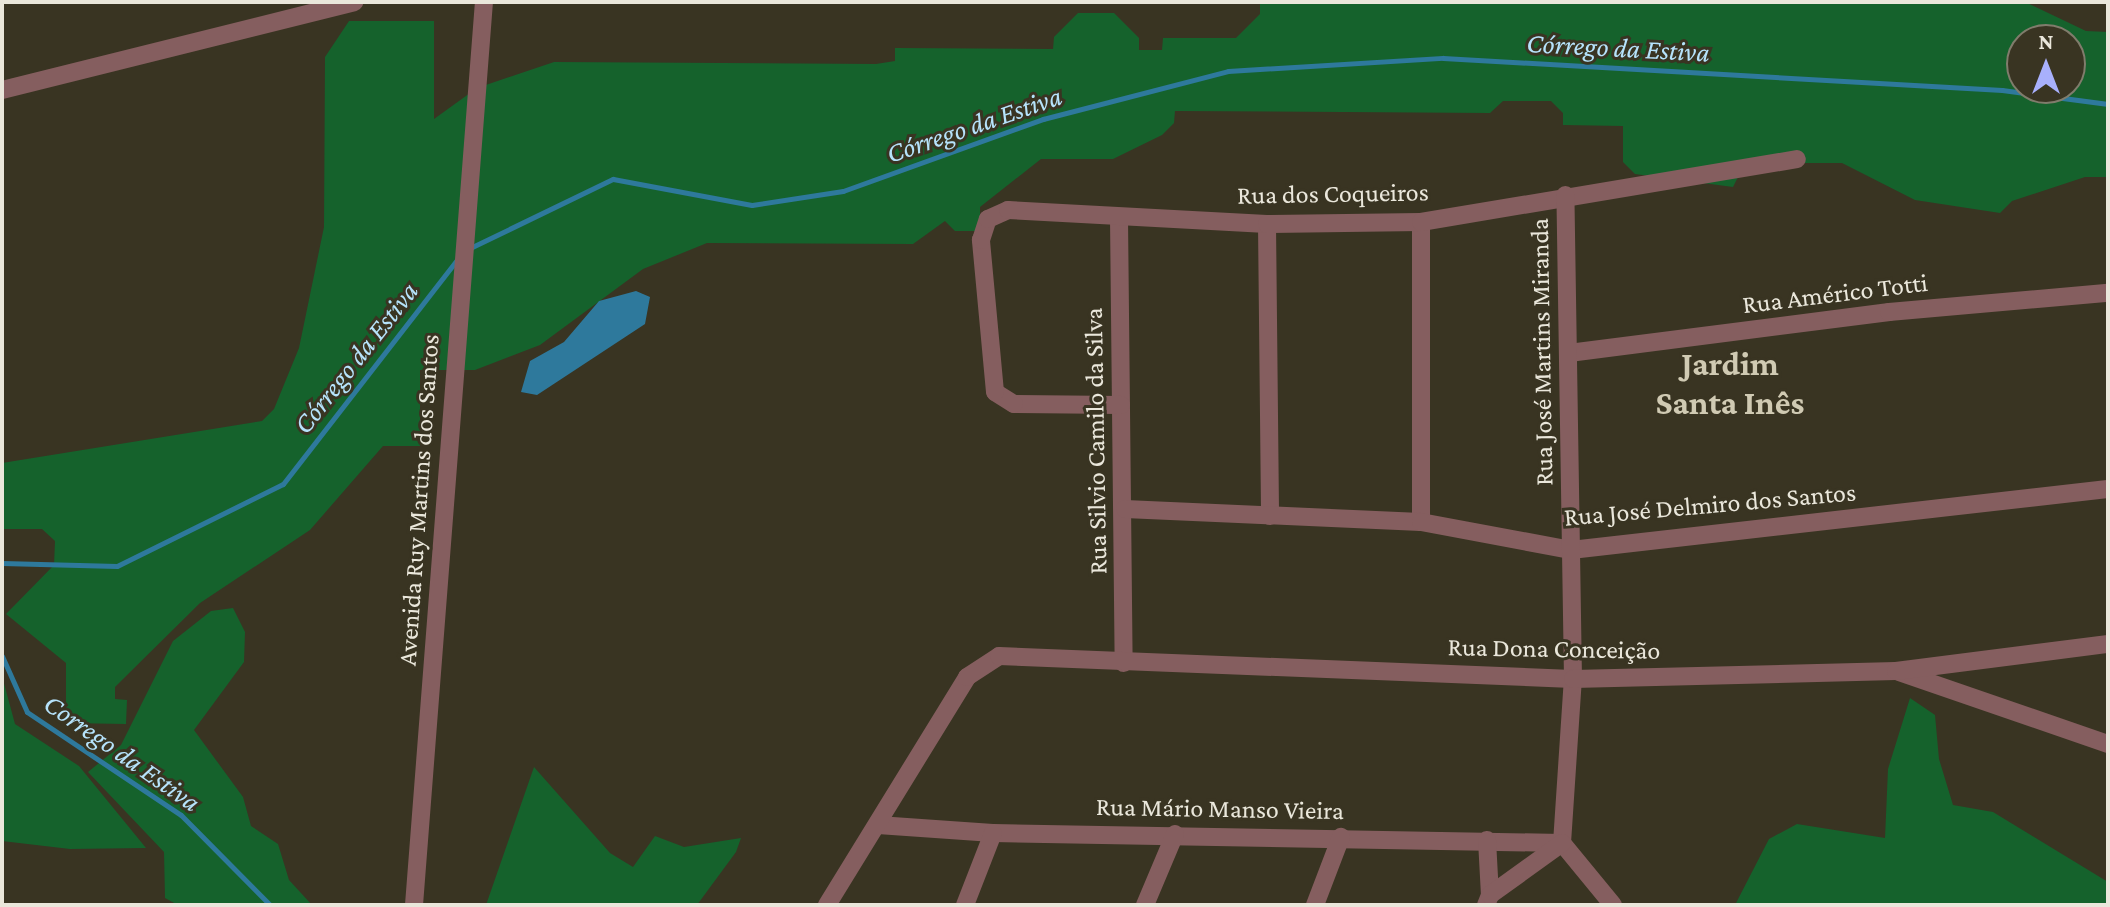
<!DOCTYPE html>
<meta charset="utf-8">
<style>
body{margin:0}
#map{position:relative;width:2110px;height:907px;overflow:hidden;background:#393422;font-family:"Crimson Pro",serif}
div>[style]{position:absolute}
.green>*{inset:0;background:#15622c}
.water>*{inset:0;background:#2e799c}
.stream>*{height:5px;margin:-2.5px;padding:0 2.5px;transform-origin:2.5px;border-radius:2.5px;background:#2e799c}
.minor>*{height:18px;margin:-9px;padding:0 9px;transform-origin:9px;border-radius:9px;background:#855e5f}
span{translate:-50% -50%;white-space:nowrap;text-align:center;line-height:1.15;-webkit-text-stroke:6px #393422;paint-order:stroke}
.street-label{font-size:26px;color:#eae7db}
.water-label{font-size:28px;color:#b6e3fb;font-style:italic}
.district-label{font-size:34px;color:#d0cab3;font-weight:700}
.frame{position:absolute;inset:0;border:4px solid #eae7db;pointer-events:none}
.north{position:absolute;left:2006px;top:24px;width:80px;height:80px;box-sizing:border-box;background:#393422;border:2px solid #807c6c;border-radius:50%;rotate:0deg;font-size:22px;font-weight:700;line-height:32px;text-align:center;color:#eae7db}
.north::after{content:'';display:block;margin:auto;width:28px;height:36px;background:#a8b0fc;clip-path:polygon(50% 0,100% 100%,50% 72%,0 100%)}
</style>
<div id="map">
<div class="green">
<div style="clip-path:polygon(evenodd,1260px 2px,2025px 2px,2086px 31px,2108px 32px,2108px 177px,2085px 177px,2012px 201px,2000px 213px,1915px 200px,1842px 163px,1745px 163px,1733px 187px,1635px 174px,1623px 162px,1623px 126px,1563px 125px,1563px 113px,1551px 101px,1503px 101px,1490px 113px,1175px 111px,1174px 123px,1162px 135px,1113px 159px,1041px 159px,980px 207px,980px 231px,955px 231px,945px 221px,913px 244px,707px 243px,643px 269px,540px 345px,475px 370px,420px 370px,420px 446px,383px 446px,310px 530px,200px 603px,115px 687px,115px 699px,127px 700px,126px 724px,66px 723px,66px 663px,6px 614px,54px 565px,55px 541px,42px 529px,2px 529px,2px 463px,262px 421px,274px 409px,299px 348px,324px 227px,325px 57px,349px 21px,434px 21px,434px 119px,477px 88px,554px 62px,876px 64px,895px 61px,895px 48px,1053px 49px,1054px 37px,1078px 13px,1114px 13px,1139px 38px,1139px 50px,1162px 50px,1163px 38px,1236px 38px,1260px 14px,1260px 2px,2022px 40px,2070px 40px,2070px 88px,2022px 88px,2022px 40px)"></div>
<div style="clip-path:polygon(233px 608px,245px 632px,244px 662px,194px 730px,243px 797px,251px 826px,278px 844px,289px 880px,312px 905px,178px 905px,165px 898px,164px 852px,88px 772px,121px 745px,173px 641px,211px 611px)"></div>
<div style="clip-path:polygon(2px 676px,15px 724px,79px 766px,146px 848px,70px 849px,2px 841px)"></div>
<div style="clip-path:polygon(1910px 698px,1935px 715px,1939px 759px,1953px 805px,1993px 812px,2108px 882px,2108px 905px,1735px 905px,1769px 839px,1797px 824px,1885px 838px,1888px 769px)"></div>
<div style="clip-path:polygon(534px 767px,610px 853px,633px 867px,655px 836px,684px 847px,741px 838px,736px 852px,697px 905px,486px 905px)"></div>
</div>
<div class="water">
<div style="clip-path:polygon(636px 291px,650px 297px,645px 324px,537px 395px,521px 392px,530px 361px,564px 342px,599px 301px)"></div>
</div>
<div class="stream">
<div style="left:470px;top:248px;width:159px;rotate:-25.8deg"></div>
<div style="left:613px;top:179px;width:141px;rotate:10.6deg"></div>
<div style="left:752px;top:205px;width:92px;rotate:-8.7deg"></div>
<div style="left:843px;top:191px;width:213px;rotate:-19.8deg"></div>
<div style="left:1043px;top:119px;width:191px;rotate:-14.5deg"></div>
<div style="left:1228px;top:71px;width:215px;rotate:-3.5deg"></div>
<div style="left:1443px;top:58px;width:560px;rotate:3.28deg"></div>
<div style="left:2002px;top:90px;width:107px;rotate:7.5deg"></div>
<div style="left:2px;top:563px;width:115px;rotate:1.5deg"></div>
<div style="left:117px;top:566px;width:185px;rotate:-26.3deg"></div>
<div style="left:283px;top:484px;width:287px;rotate:-52.2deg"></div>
<div style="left:2px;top:656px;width:61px;rotate:65.9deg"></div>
<div style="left:27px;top:712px;width:185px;rotate:33.8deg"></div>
<div style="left:181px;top:815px;width:127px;rotate:45.3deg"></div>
</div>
<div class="minor">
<div style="left:2px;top:90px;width:363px;rotate:-14deg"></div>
<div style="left:1119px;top:218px;width:445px;rotate:89.4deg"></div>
<div style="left:1421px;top:222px;width:300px;rotate:90deg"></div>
<div style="left:1267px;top:224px;width:292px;rotate:89.4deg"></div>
<div style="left:1569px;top:353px;width:323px;rotate:-7.3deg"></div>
<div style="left:1889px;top:312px;width:220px;rotate:-5deg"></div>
<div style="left:1121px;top:405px;width:107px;rotate:-179.5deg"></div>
<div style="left:1014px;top:404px;width:22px;rotate:-148deg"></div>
<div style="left:995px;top:392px;width:153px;rotate:-95.3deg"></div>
<div style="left:981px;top:240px;width:22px;rotate:-72deg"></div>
<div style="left:988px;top:219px;width:22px;rotate:-24deg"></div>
<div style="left:1008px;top:210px;width:259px;rotate:3.1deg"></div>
<div style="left:1267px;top:224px;width:154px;rotate:-0.7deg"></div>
<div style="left:1421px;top:222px;width:381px;rotate:-9.5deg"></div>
<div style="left:1125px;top:509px;width:296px;rotate:2.5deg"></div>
<div style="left:1421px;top:522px;width:153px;rotate:10.6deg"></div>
<div style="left:1571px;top:550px;width:540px;rotate:-6.48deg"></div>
<div style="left:1899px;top:672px;width:221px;rotate:19deg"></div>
<div style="left:878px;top:825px;width:115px;rotate:4deg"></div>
<div style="left:993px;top:833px;width:569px;rotate:1.01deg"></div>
<div style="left:1487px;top:840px;width:55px;rotate:86.9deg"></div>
<div style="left:1562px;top:843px;width:164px;rotate:-86.2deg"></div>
<div style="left:1573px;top:679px;width:484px;rotate:-90.9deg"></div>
<div style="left:1562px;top:843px;width:80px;rotate:50.6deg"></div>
<div style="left:414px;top:905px;width:906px;rotate:-85.57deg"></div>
<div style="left:827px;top:905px;width:268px;rotate:-58.4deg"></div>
<div style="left:967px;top:677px;width:38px;rotate:-33deg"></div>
<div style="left:999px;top:656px;width:574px;rotate:2.29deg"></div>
<div style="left:1573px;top:679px;width:323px;rotate:-1.4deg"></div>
<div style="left:1896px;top:671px;width:214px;rotate:-7.3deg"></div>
<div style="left:965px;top:905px;width:77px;rotate:-68.7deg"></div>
<div style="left:1145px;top:905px;width:77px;rotate:-67.1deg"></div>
<div style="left:1315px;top:905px;width:73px;rotate:-69.1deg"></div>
<div style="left:1486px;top:905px;width:11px;rotate:-68deg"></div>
<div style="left:1490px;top:895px;width:89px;rotate:-35.8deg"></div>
</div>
<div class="street-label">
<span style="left:1333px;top:194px;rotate:-1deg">Rua dos Coqueiros</span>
<span style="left:1835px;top:294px;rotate:-7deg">Rua Américo Totti</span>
<span style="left:1542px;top:352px;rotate:-91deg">Rua José Martins Miranda</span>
<span style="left:1096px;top:441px;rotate:-91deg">Rua Silvio Camilo da Silva</span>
<span style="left:419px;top:500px;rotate:-86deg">Avenida Ruy Martins dos Santos</span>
<span style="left:1710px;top:505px;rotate:-5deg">Rua José Delmiro dos Santos</span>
<span style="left:1554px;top:649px;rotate:1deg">Rua Dona Conceição</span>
<span style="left:1220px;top:809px;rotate:1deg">Rua Mário Manso Vieira</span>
</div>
<div class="water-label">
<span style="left:1618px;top:48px;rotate:3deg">Córrego da Estiva</span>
<span style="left:974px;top:125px;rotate:-19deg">Córrego da Estiva</span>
<span style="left:356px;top:358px;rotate:-52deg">Córrego da Estiva</span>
<span style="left:122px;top:753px;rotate:35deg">Corrego da Estiva</span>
</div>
<div class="district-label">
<span style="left:1730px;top:383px">Jardim<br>Santa Inês</span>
</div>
<div class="frame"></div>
<div class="north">N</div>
</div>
